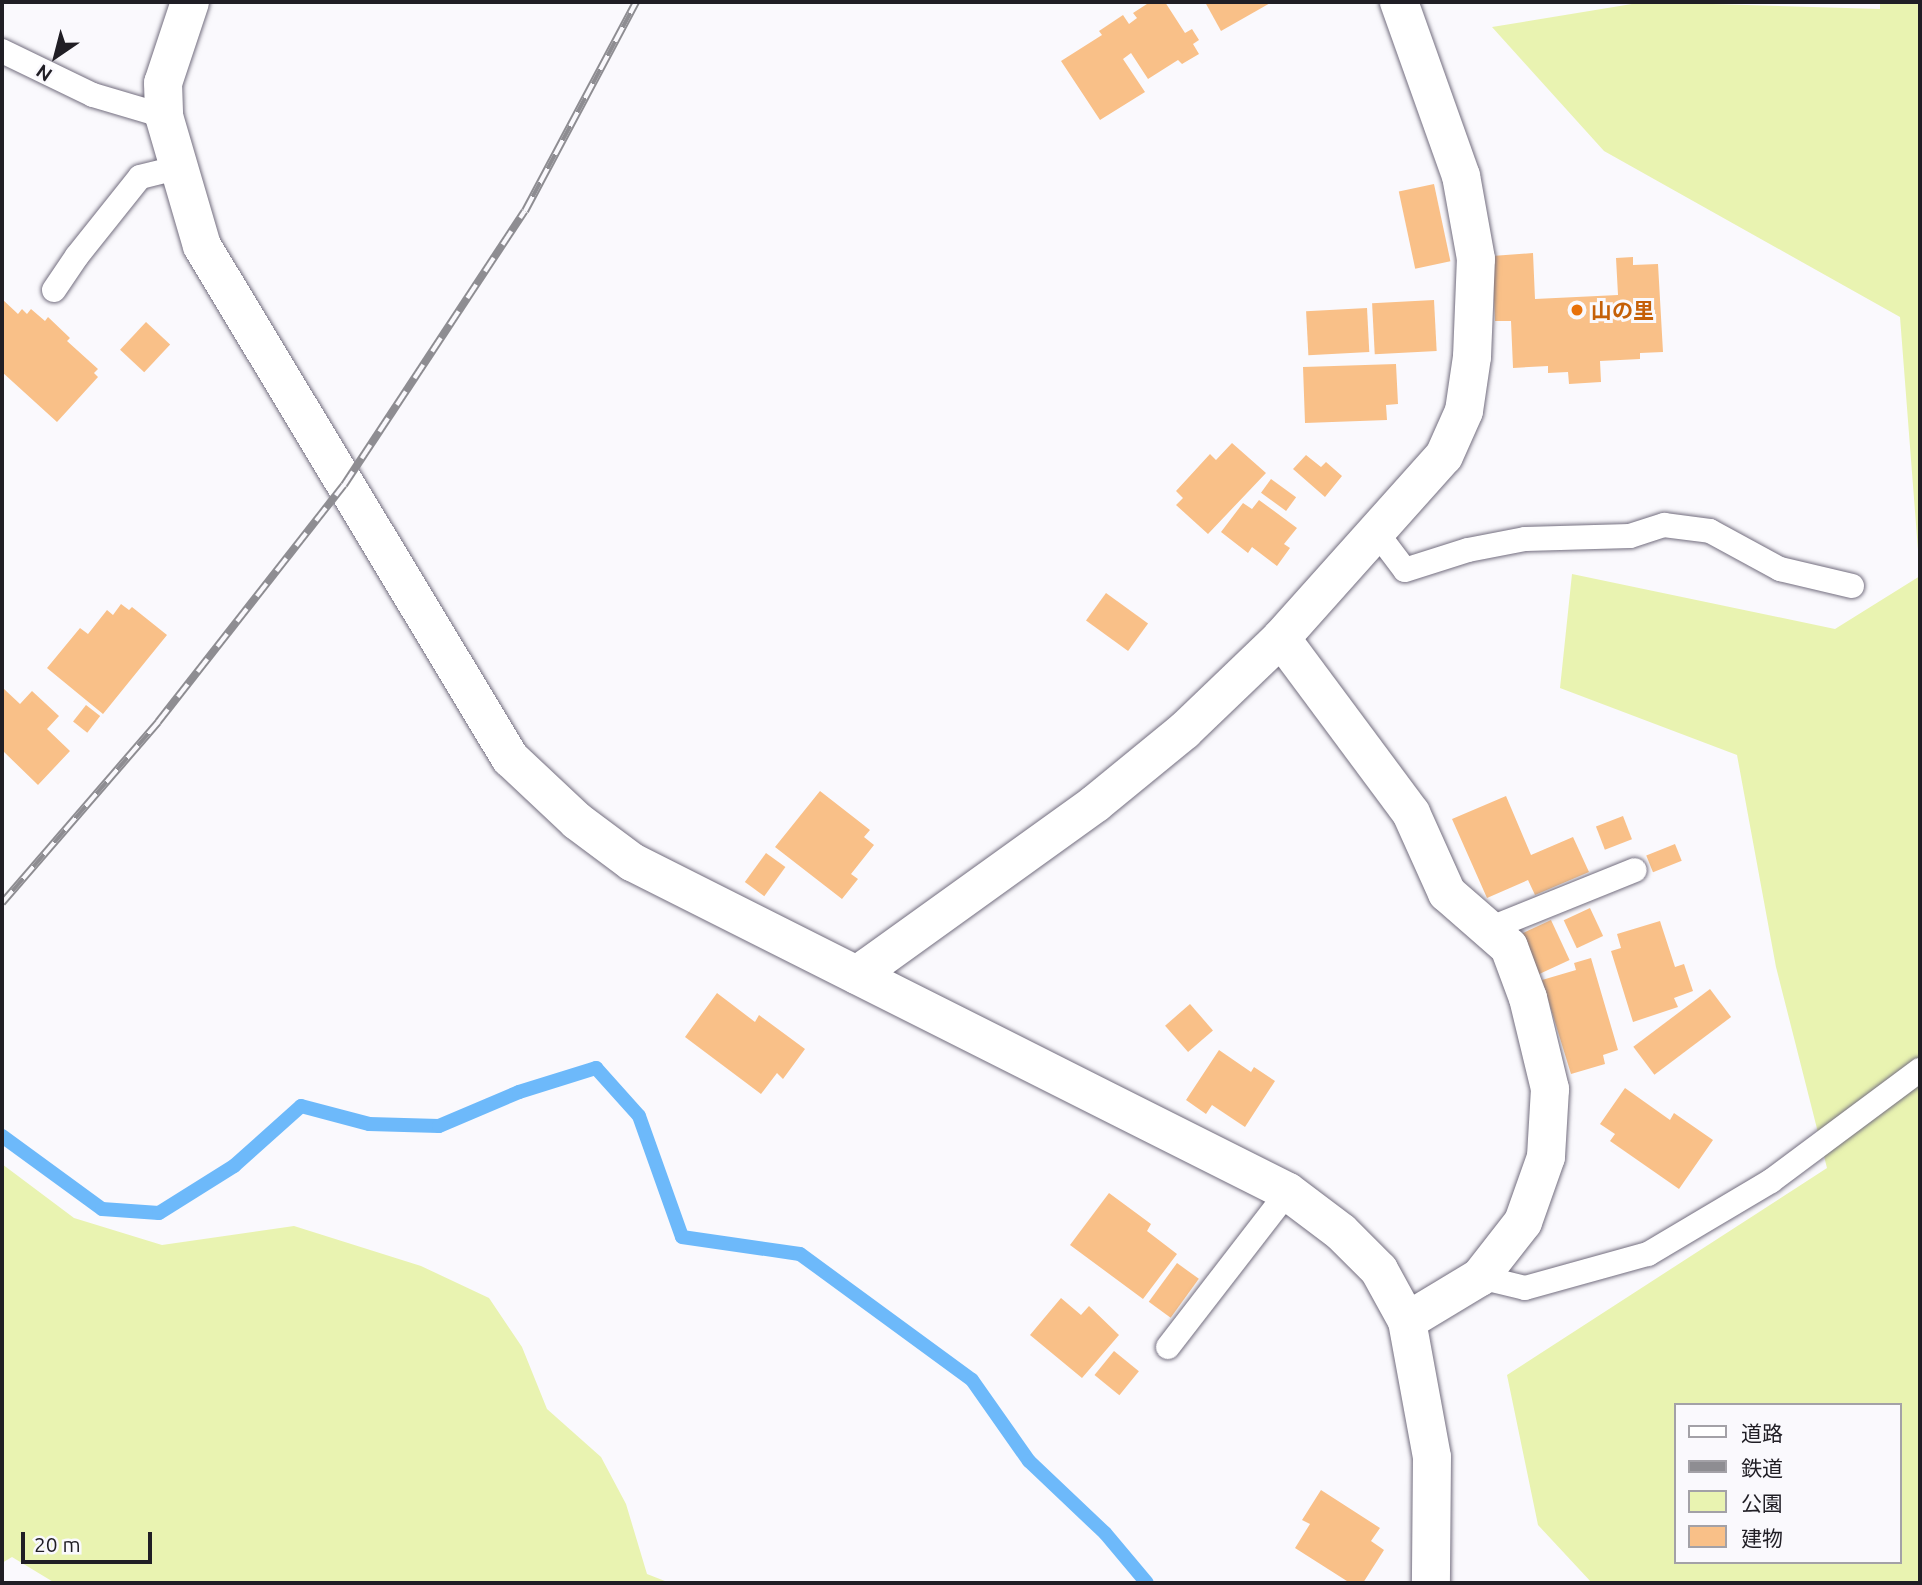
<!DOCTYPE html>
<meta charset="utf-8">
<style>
body{margin:0}
#map{position:relative;width:1922px;height:1585px;overflow:hidden;background:#faf9fd;font-family:Ubuntu,"Noto Sans JP",sans-serif}
div>[style]{position:absolute}
.green>*{inset:0;background:#e9f3b1}
.stream>*{height:14px;margin:-7px;padding:0 7px;transform-origin:7px;border-radius:7px;background:#6db9fa}
.building>*{inset:0;background:#f9c088;transform-origin:0 0}
.roads{filter:drop-shadow(0 0 2px #736e7f) drop-shadow(0 0 2px #736e7f)}
.service>*{height:24px;margin:-12px;padding:0 12px;transform-origin:12px;border-radius:12px;background:#fff}
.minor>*{height:38px;margin:-19px;padding:0 19px;transform-origin:19px;border-radius:19px;background:#fff}
.rail>*{height:8px;margin-top:-4px;transform-origin:0;background:repeating-linear-gradient(90deg,#faf9fd 0 16px,#8e8d92 0 32px);box-sizing:border-box;border-block:2px solid #8e8d92}
.dots>*{width:19px;height:19px;translate:-50% -50%;box-sizing:border-box;border:4px solid #faf9fd;border-radius:50%}
span{translate:-50% -50%;white-space:nowrap;text-align:center;line-height:1.15;-webkit-text-stroke:6px #faf9fd;paint-order:stroke}
.food-label{font-size:21px;color:#c56008;font-weight:700}
.left{translate:0 -50%;text-align:left}
.frame{position:absolute;inset:0;border:4px solid #201e25;pointer-events:none}
.legend{position:absolute;left:1674px;top:1403px;width:228px;height:161px;box-sizing:border-box;background:#faf9fd;border:2px solid #a3a1a7;margin:0;padding:9px 12px;list-style:none;font-size:21px;color:#201e25}
.legend li{display:flex;align-items:center;gap:14px;height:35px}
.legend b{width:35px;border:2px solid #a3a1a7}
.north{position:absolute;left:21px;top:21px;width:70px;height:70px;-webkit-text-stroke:5px #faf9fd;paint-order:stroke;rotate:215deg;font-size:19px;font-weight:700;line-height:28px;text-align:center;color:#201e25}
.north::after{content:'';display:block;margin:auto;width:24px;height:32px;background:#201e25;clip-path:polygon(50% 0,100% 100%,50% 72%,0 100%)}
.scale{position:absolute;left:21px;top:1532px;width:131px;height:32px;box-sizing:border-box;border:4px solid #201e25;border-top:0;padding-left:9px;font-size:21px;line-height:24px;white-space:nowrap;color:#201e25;-webkit-text-stroke:5px #faf9fd;paint-order:stroke}
</style>
<div id="map">
<div class="green">
<div style="clip-path:polygon(evenodd,1644px 2px,1880px 9px,1880px 2px,1920px 2px,1920px 1583px,1592px 1583px,1538px 1525px,1507px 1375px,1827px 1168px,1776px 967px,1737px 755px,1560px 688px,1572px 574px,1835px 629px,1920px 576px,1900px 317px,1604px 151px,1492px 27px,1644px 2px,1675px 1405px,1899px 1405px,1899px 1562px,1675px 1562px,1675px 1405px)"></div>
<div style="clip-path:polygon(2px 1164px,74px 1218px,162px 1245px,294px 1226px,421px 1266px,489px 1298px,522px 1347px,547px 1409px,601px 1457px,626px 1504px,647px 1574px,670px 1583px,55px 1583px,12px 1557px,2px 1563px)"></div>
</div>
<div class="stream">
<div style="left:2px;top:1136px;width:124px;rotate:36.1deg"></div>
<div style="left:102px;top:1209px;width:57px;rotate:4deg"></div>
<div style="left:159px;top:1213px;width:89px;rotate:-32.1deg"></div>
<div style="left:234px;top:1166px;width:90px;rotate:-41.8deg"></div>
<div style="left:301px;top:1106px;width:70px;rotate:14.8deg"></div>
<div style="left:369px;top:1124px;width:70px;rotate:1.6deg"></div>
<div style="left:439px;top:1126px;width:87px;rotate:-23deg"></div>
<div style="left:519px;top:1092px;width:81px;rotate:-17.3deg"></div>
<div style="left:596px;top:1068px;width:64px;rotate:48.1deg"></div>
<div style="left:639px;top:1116px;width:128px;rotate:70.4deg"></div>
<div style="left:682px;top:1237px;width:119px;rotate:8.2deg"></div>
<div style="left:800px;top:1254px;width:213px;rotate:36.2deg"></div>
<div style="left:972px;top:1380px;width:99px;rotate:54.9deg"></div>
<div style="left:1029px;top:1461px;width:105px;rotate:43.5deg"></div>
<div style="left:1105px;top:1533px;width:65px;rotate:50deg"></div>
</div>
<div class="building">
<div style="clip-path:polygon(1150px 2px,1165px 2px,1185px 33px,1192px 29px,1199px 40px,1193px 44px,1199px 54px,1182px 64px,1178px 60px,1148px 79px,1131px 53px,1123px 59px,1145px 92px,1100px 120px,1061px 61px,1102px 35px,1099px 31px,1123px 15px,1129px 24px,1137px 18px,1133px 13px)"></div>
<div style="clip-path:polygon(1205px 2px,1272px 2px,1221px 31px)"></div>
<div style="left:1434px;top:184px;width:79px;height:36px;rotate:78deg"></div>
<div style="clip-path:polygon(1533px 253px,1535px 299px,1618px 295px,1616px 258px,1633px 257px,1633px 265px,1658px 264px,1663px 352px,1640px 353px,1640px 359px,1600px 361px,1601px 382px,1569px 384px,1568px 372px,1548px 373px,1548px 366px,1513px 368px,1511px 321px,1495px 321px,1492px 256px)"></div>
<div style="clip-path:polygon(2px 299px,18px 314px,22px 309px,27px 314px,31px 309px,45px 321px,48px 317px,70px 338px,67px 341px,98px 369px,94px 373px,98px 377px,57px 422px,2px 372px)"></div>
<div style="left:1434px;top:300px;width:51px;height:62px;rotate:87deg"></div>
<div style="left:1367px;top:308px;width:44px;height:61px;rotate:87deg"></div>
<div style="left:146px;top:322px;width:33px;height:38px;rotate:43deg"></div>
<div style="clip-path:polygon(1396px 364px,1398px 404px,1386px 405px,1387px 420px,1305px 423px,1303px 367px)"></div>
<div style="clip-path:polygon(1232px 443px,1266px 473px,1208px 534px,1176px 505px,1183px 498px,1176px 491px,1210px 454px,1216px 460px)"></div>
<div style="clip-path:polygon(1306px 455px,1321px 467px,1326px 462px,1342px 476px,1325px 497px,1293px 469px)"></div>
<div style="left:1271px;top:479px;width:31px;height:17px;rotate:36deg"></div>
<div style="clip-path:polygon(1259px 500px,1297px 528px,1284px 544px,1290px 548px,1277px 566px,1252px 547px,1248px 553px,1221px 532px,1243px 503px,1252px 509px)"></div>
<div style="left:1106px;top:593px;width:52px;height:34px;rotate:36deg"></div>
<div style="clip-path:polygon(121px 604px,129px 610px,132px 607px,167px 635px,103px 714px,47px 668px,80px 628px,88px 634px,107px 610px,113px 615px)"></div>
<div style="clip-path:polygon(3px 688px,20px 704px,32px 691px,59px 716px,47px 729px,70px 751px,38px 785px,2px 750px)"></div>
<div style="left:86px;top:705px;width:18px;height:21px;rotate:38deg"></div>
<div style="clip-path:polygon(820px 791px,870px 830px,864px 837px,874px 845px,851px 874px,858px 879px,842px 899px,775px 847px)"></div>
<div style="clip-path:polygon(1506px 796px,1531px 855px,1573px 837px,1589px 872px,1535px 895px,1528px 880px,1487px 898px,1452px 819px)"></div>
<div style="left:1623px;top:816px;width:25px;height:29px;rotate:69deg"></div>
<div style="left:1675px;top:844px;width:18px;height:31px;rotate:68deg"></div>
<div style="left:766px;top:853px;width:24px;height:36px;rotate:36deg"></div>
<div style="left:1590px;top:908px;width:31px;height:29px;rotate:65deg"></div>
<div style="left:1551px;top:920px;width:44px;height:34px;rotate:65deg"></div>
<div style="clip-path:polygon(1660px 921px,1675px 967px,1684px 964px,1693px 991px,1674px 998px,1678px 1007px,1633px 1022px,1611px 951px,1621px 948px,1617px 934px)"></div>
<div style="clip-path:polygon(1591px 958px,1618px 1050px,1603px 1055px,1605px 1064px,1571px 1074px,1542px 980px,1576px 970px,1574px 963px)"></div>
<div style="left:1710px;top:989px;width:35px;height:96px;rotate:53deg"></div>
<div style="clip-path:polygon(717px 993px,755px 1022px,759px 1015px,805px 1049px,783px 1079px,777px 1073px,761px 1094px,685px 1037px)"></div>
<div style="left:1190px;top:1004px;width:35px;height:33px;rotate:49deg"></div>
<div style="clip-path:polygon(1219px 1050px,1251px 1072px,1254px 1067px,1275px 1081px,1245px 1127px,1212px 1105px,1206px 1114px,1186px 1100px)"></div>
<div style="clip-path:polygon(1625px 1088px,1670px 1120px,1674px 1113px,1713px 1140px,1679px 1189px,1610px 1141px,1615px 1134px,1600px 1124px)"></div>
<div style="clip-path:polygon(1109px 1193px,1151px 1224px,1147px 1231px,1177px 1254px,1143px 1299px,1070px 1245px)"></div>
<div style="left:1177px;top:1263px;width:27px;height:48px;rotate:36deg"></div>
<div style="clip-path:polygon(1061px 1298px,1081px 1315px,1089px 1306px,1119px 1335px,1082px 1378px,1030px 1335px)"></div>
<div style="left:1114px;top:1351px;width:32px;height:31px;rotate:39deg"></div>
<div style="clip-path:polygon(1321px 1490px,1380px 1528px,1371px 1541px,1384px 1550px,1363px 1583px,1350px 1583px,1295px 1548px,1310px 1524px,1302px 1520px)"></div>
</div>
<div class="roads">
<div class="service">
<div style="left:2px;top:51px;width:101px;rotate:25.8deg"></div>
<div style="left:93px;top:95px;width:74px;rotate:16.5deg"></div>
<div style="left:54px;top:290px;width:41px;rotate:-55.9deg"></div>
<div style="left:77px;top:256px;width:101px;rotate:-51.4deg"></div>
<div style="left:140px;top:177px;width:38px;rotate:-14deg"></div>
<div style="left:1377px;top:533px;width:46px;rotate:52.9deg"></div>
<div style="left:1405px;top:570px;width:66px;rotate:-17.6deg"></div>
<div style="left:1468px;top:550px;width:58px;rotate:-10.9deg"></div>
<div style="left:1525px;top:539px;width:105px;rotate:-1.6deg"></div>
<div style="left:1630px;top:536px;width:36px;rotate:-18deg"></div>
<div style="left:1664px;top:525px;width:46px;rotate:7.4deg"></div>
<div style="left:1710px;top:531px;width:80px;rotate:28.5deg"></div>
<div style="left:1780px;top:569px;width:74px;rotate:13.3deg"></div>
<div style="left:1489px;top:929px;width:157px;rotate:-22deg"></div>
<div style="left:1480px;top:1277px;width:46px;rotate:13.7deg"></div>
<div style="left:1525px;top:1288px;width:128px;rotate:-15.5deg"></div>
<div style="left:1648px;top:1254px;width:143px;rotate:-30.7deg"></div>
<div style="left:1771px;top:1181px;width:186px;rotate:-36.7deg"></div>
<div style="left:1168px;top:1347px;width:196px;rotate:-52.3deg"></div>
</div>
<div class="minor">
<div style="left:190px;top:2px;width:85px;rotate:108.4deg"></div>
<div style="left:163px;top:83px;width:33px;rotate:88deg"></div>
<div style="left:164px;top:116px;width:135px;rotate:73.7deg"></div>
<div style="left:202px;top:246px;width:598px;rotate:58.97deg"></div>
<div style="left:510px;top:758px;width:92px;rotate:43.2deg"></div>
<div style="left:577px;top:821px;width:69px;rotate:36.7deg"></div>
<div style="left:632px;top:862px;width:734px;rotate:26.7deg"></div>
<div style="left:1288px;top:1192px;width:66px;rotate:37deg"></div>
<div style="left:1341px;top:1232px;width:54px;rotate:45deg"></div>
<div style="left:1379px;top:1270px;width:58px;rotate:61.2deg"></div>
<div style="left:1407px;top:1321px;width:138px;rotate:79.6deg"></div>
<div style="left:1432px;top:1457px;width:126px;rotate:90.5deg"></div>
<div style="left:1281px;top:638px;width:218px;rotate:53.4deg"></div>
<div style="left:1411px;top:813px;width:88px;rotate:65.8deg"></div>
<div style="left:1447px;top:893px;width:82px;rotate:41.1deg"></div>
<div style="left:1509px;top:947px;width:54px;rotate:69.6deg"></div>
<div style="left:1528px;top:998px;width:94px;rotate:76.4deg"></div>
<div style="left:1550px;top:1089px;width:68px;rotate:93.4deg"></div>
<div style="left:1546px;top:1157px;width:69px;rotate:109.5deg"></div>
<div style="left:1523px;top:1222px;width:70px;rotate:128deg"></div>
<div style="left:1480px;top:1277px;width:85px;rotate:148.9deg"></div>
<div style="left:857px;top:975px;width:294px;rotate:-35.7deg"></div>
<div style="left:1096px;top:803px;width:114px;rotate:-39.3deg"></div>
<div style="left:1184px;top:731px;width:134px;rotate:-43.8deg"></div>
<div style="left:1281px;top:638px;width:244px;rotate:-48.2deg"></div>
<div style="left:1444px;top:456px;width:49px;rotate:-66deg"></div>
<div style="left:1464px;top:411px;width:55px;rotate:-81.6deg"></div>
<div style="left:1472px;top:357px;width:98px;rotate:-87.7deg"></div>
<div style="left:1476px;top:259px;width:84px;rotate:-100.2deg"></div>
<div style="left:1461px;top:176px;width:185px;rotate:-109.6deg"></div>
</div>
</div>
<div class="rail">
<div style="left:2px;top:903px;width:239px;rotate:-49.2deg"></div>
<div style="left:158px;top:722px;width:301px;rotate:-51.9deg"></div>
<div style="left:344px;top:485px;width:328px;rotate:-56.6deg"></div>
<div style="left:525px;top:211px;width:237px;rotate:-62deg"></div>
</div>
<div class="dots">
<div style="left:1577px;top:310px;background:#e8710a"></div>
</div>
<div class="food-label">
<span class="left" style="left:1591px;top:310px">山の里</span>
</div>
<div class="frame"></div>
<ul class="legend">
<li><b style="height:9px;background:#fff"></b>道路</li>
<li><b style="height:9px;background:#8e8d92"></b>鉄道</li>
<li><b style="height:19px;background:#e9f3b1"></b>公園</li>
<li><b style="height:19px;background:#f9c088"></b>建物</li>
</ul>
<div class="north">N</div>
<div class="scale">20 m</div>
</div>
